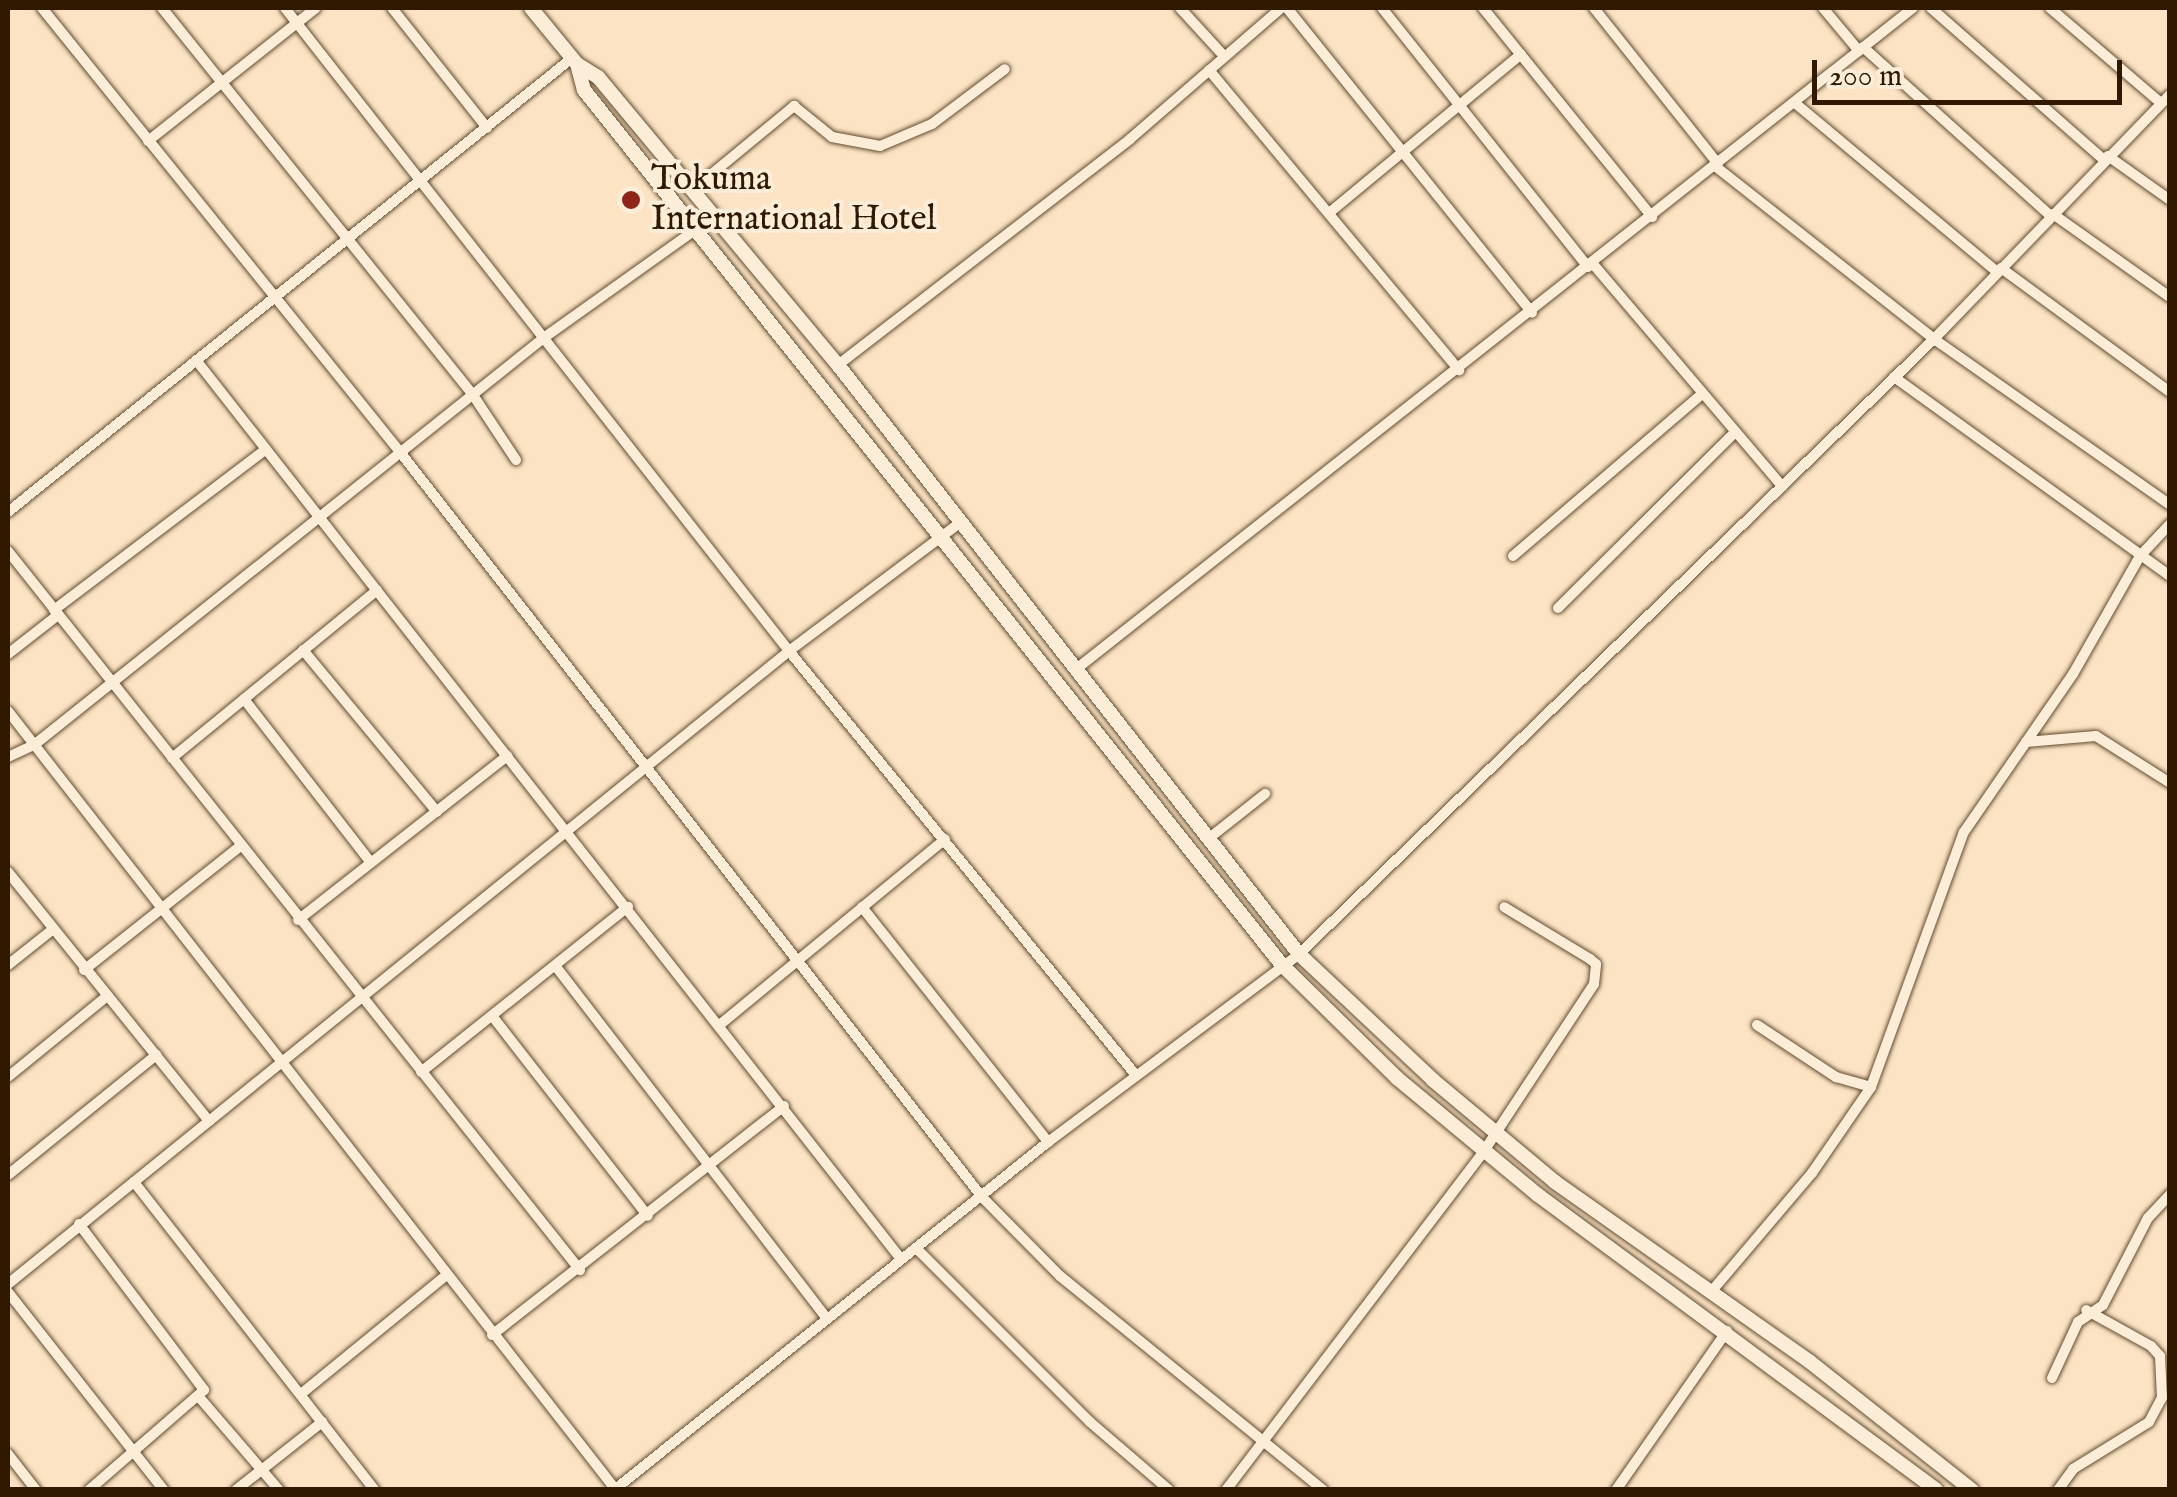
<!DOCTYPE html>
<style>
body{margin:0}
#map{position:relative;width:2177px;height:1497px;overflow:hidden;background:#fbe3c3;font-family:"IM FELL English",serif}
div>[style]{position:absolute}
.roads{filter:drop-shadow(0 0 2px #634c31) drop-shadow(0 0 2px #634c31)}
.minor>*{height:10px;margin:-5px;padding:0 5px;transform-origin:5px;border-radius:5px;background:#fcedd8}
.secondary>*{height:14px;margin:-7px;padding:0 7px;transform-origin:7px;border-radius:7px;background:#fcedd8}
.dots>*{width:28px;height:28px;translate:-50% -50%;box-sizing:border-box;border:5px solid #fcedd8;border-radius:50%}
span{translate:-50% -50%;white-space:nowrap;text-align:center;line-height:1.15;-webkit-text-stroke:8px #fcedd8;paint-order:stroke}
.poi-label{font-size:35px;color:#301900}
.left{translate:0 -50%;text-align:left}
.frame{position:absolute;inset:0;border:10px solid #301900;pointer-events:none}
.scale{position:absolute;left:1812px;top:60px;width:310px;height:45px;box-sizing:border-box;border:5px solid #301900;border-top:0;padding-left:12px;font-size:30px;line-height:35px;white-space:nowrap;color:#301900;-webkit-text-stroke:8px #fcedd8;paint-order:stroke}
</style>
<div id="map">
<div class="roads">
<div class="minor">
<div style="left:42px;top:8px;width:570px;rotate:51.12deg"></div>
<div style="left:400px;top:452px;width:945px;rotate:52deg"></div>
<div style="left:982px;top:1197px;width:111px;rotate:45.4deg"></div>
<div style="left:1060px;top:1276px;width:339px;rotate:39.1deg"></div>
<div style="left:162px;top:8px;width:496px;rotate:51.2deg"></div>
<div style="left:473px;top:395px;width:78px;rotate:56.5deg"></div>
<div style="left:285px;top:8px;width:817px;rotate:51.91deg"></div>
<div style="left:789px;top:651px;width:546px;rotate:50.72deg"></div>
<div style="left:392px;top:8px;width:153px;rotate:51.6deg"></div>
<div style="left:1180px;top:8px;width:65px;rotate:47.5deg"></div>
<div style="left:1287px;top:8px;width:391px;rotate:51.2deg"></div>
<div style="left:1382px;top:8px;width:331px;rotate:51.5deg"></div>
<div style="left:1483px;top:8px;width:269px;rotate:51deg"></div>
<div style="left:1594px;top:8px;width:199px;rotate:51.5deg"></div>
<div style="left:1823px;top:8px;width:56px;rotate:50.1deg"></div>
<div style="left:1931px;top:8px;width:230px;rotate:41.3deg"></div>
<div style="left:2050px;top:8px;width:146px;rotate:40.6deg"></div>
<div style="left:1863px;top:47px;width:253px;rotate:42deg"></div>
<div style="left:1209px;top:70px;width:391px;rotate:50.2deg"></div>
<div style="left:1795px;top:103px;width:263px;rotate:39.9deg"></div>
<div style="left:148px;top:141px;width:214px;rotate:-38.4deg"></div>
<div style="left:2108px;top:156px;width:76px;rotate:35.4deg"></div>
<div style="left:1715px;top:166px;width:279px;rotate:38.3deg"></div>
<div style="left:1934px;top:339px;width:289px;rotate:35.1deg"></div>
<div style="left:691px;top:191px;width:134px;rotate:-39.5deg"></div>
<div style="left:794px;top:106px;width:49px;rotate:39.2deg"></div>
<div style="left:832px;top:137px;width:49px;rotate:10.6deg"></div>
<div style="left:880px;top:146px;width:56px;rotate:-22.9deg"></div>
<div style="left:932px;top:124px;width:91px;rotate:-37deg"></div>
<div style="left:1329px;top:213px;width:249px;rotate:-39.6deg"></div>
<div style="left:2053px;top:214px;width:143px;rotate:35.4deg"></div>
<div style="left:1593px;top:264px;width:292px;rotate:49.6deg"></div>
<div style="left:2001px;top:268px;width:210px;rotate:36.3deg"></div>
<div style="left:196px;top:360px;width:1142px;rotate:51.9deg"></div>
<div style="left:838px;top:365px;width:369px;rotate:-37.7deg"></div>
<div style="left:1130px;top:139px;width:200px;rotate:-40.9deg"></div>
<div style="left:1894px;top:377px;width:340px;rotate:35.8deg"></div>
<div style="left:8px;top:512px;width:724px;rotate:-38.83deg"></div>
<div style="left:8px;top:551px;width:919px;rotate:51.5deg"></div>
<div style="left:1513px;top:556px;width:246px;rotate:-40.6deg"></div>
<div style="left:1558px;top:608px;width:245px;rotate:-44.8deg"></div>
<div style="left:54px;top:610px;width:266px;rotate:-37.2deg"></div>
<div style="left:303px;top:650px;width:210px;rotate:50.4deg"></div>
<div style="left:8px;top:654px;width:63px;rotate:-38deg"></div>
<div style="left:1075px;top:670px;width:1068px;rotate:-38.31deg"></div>
<div style="left:244px;top:699px;width:207px;rotate:52.2deg"></div>
<div style="left:8px;top:711px;width:988px;rotate:52.03deg"></div>
<div style="left:2026px;top:742px;width:70px;rotate:-4.9deg"></div>
<div style="left:2096px;top:736px;width:88px;rotate:32.4deg"></div>
<div style="left:8px;top:757px;width:29px;rotate:-25deg"></div>
<div style="left:34px;top:745px;width:654px;rotate:-38.61deg"></div>
<div style="left:545px;top:337px;width:184px;rotate:-35.5deg"></div>
<div style="left:172px;top:758px;width:265px;rotate:-39.3deg"></div>
<div style="left:1208px;top:839px;width:73px;rotate:-38.3deg"></div>
<div style="left:8px;top:872px;width:320px;rotate:51.1deg"></div>
<div style="left:862px;top:907px;width:300px;rotate:51.6deg"></div>
<div style="left:298px;top:920px;width:266px;rotate:-38.1deg"></div>
<div style="left:8px;top:965px;width:56px;rotate:-38.5deg"></div>
<div style="left:557px;top:968px;width:442px;rotate:52.4deg"></div>
<div style="left:84px;top:970px;width:198px;rotate:-38.4deg"></div>
<div style="left:493px;top:1017px;width:252px;rotate:52.1deg"></div>
<div style="left:722px;top:1023px;width:289px;rotate:-39.5deg"></div>
<div style="left:1757px;top:1025px;width:95px;rotate:33.4deg"></div>
<div style="left:1836px;top:1077px;width:36px;rotate:16deg"></div>
<div style="left:421px;top:1072px;width:265px;rotate:-38.6deg"></div>
<div style="left:8px;top:1077px;width:127px;rotate:-39.2deg"></div>
<div style="left:8px;top:1175px;width:191px;rotate:-39deg"></div>
<div style="left:134px;top:1182px;width:391px;rotate:52deg"></div>
<div style="left:79px;top:1224px;width:208px;rotate:53deg"></div>
<div style="left:204px;top:1390px;width:152px;rotate:139deg"></div>
<div style="left:917px;top:1249px;width:245px;rotate:45deg"></div>
<div style="left:1090px;top:1422px;width:104px;rotate:40.7deg"></div>
<div style="left:8px;top:1284px;width:1005px;rotate:-39.02deg"></div>
<div style="left:789px;top:651px;width:215px;rotate:-36.9deg"></div>
<div style="left:8px;top:1292px;width:252px;rotate:51.8deg"></div>
<div style="left:1711px;top:1292px;width:156px;rotate:-49.7deg"></div>
<div style="left:1812px;top:1173px;width:104px;rotate:-55.5deg"></div>
<div style="left:1871px;top:1087px;width:271px;rotate:-70deg"></div>
<div style="left:1964px;top:832px;width:192px;rotate:-55.4deg"></div>
<div style="left:2073px;top:674px;width:136px;rotate:-60.4deg"></div>
<div style="left:2140px;top:556px;width:44px;rotate:-46.8deg"></div>
<div style="left:492px;top:1335px;width:371px;rotate:-38.1deg"></div>
<div style="left:2052px;top:1378px;width:62px;rotate:-65.1deg"></div>
<div style="left:2078px;top:1322px;width:30px;rotate:-34deg"></div>
<div style="left:2103px;top:1305px;width:98px;rotate:-62.7deg"></div>
<div style="left:2148px;top:1218px;width:33px;rotate:-47deg"></div>
<div style="left:301px;top:1394px;width:186px;rotate:-39.3deg"></div>
<div style="left:199px;top:1397px;width:123px;rotate:49.3deg"></div>
<div style="left:8px;top:1454px;width:46px;rotate:52.1deg"></div>
<div style="left:236px;top:1490px;width:110px;rotate:-38.3deg"></div>
<div style="left:614px;top:1490px;width:556px;rotate:-38.72deg"></div>
<div style="left:1048px;top:1142px;width:314px;rotate:-36.8deg"></div>
<div style="left:1299px;top:954px;width:884px;rotate:-44.08deg"></div>
<div style="left:1934px;top:339px;width:339px;rotate:-46deg"></div>
<div style="left:1226px;top:1490px;width:426px;rotate:-52.7deg"></div>
<div style="left:1484px;top:1151px;width:200px;rotate:-56.6deg"></div>
<div style="left:1594px;top:984px;width:20px;rotate:-84deg"></div>
<div style="left:1596px;top:964px;width:8px;rotate:-140deg"></div>
<div style="left:1590px;top:959px;width:100px;rotate:-148.8deg"></div>
<div style="left:1616px;top:1490px;width:194px;rotate:-55.1deg"></div>
<div style="left:2058px;top:1490px;width:26px;rotate:-54deg"></div>
<div style="left:2073px;top:1469px;width:89px;rotate:-31.7deg"></div>
<div style="left:2149px;top:1422px;width:27px;rotate:-62deg"></div>
<div style="left:2162px;top:1398px;width:42px;rotate:-92.7deg"></div>
<div style="left:2160px;top:1356px;width:13px;rotate:-132deg"></div>
<div style="left:2151px;top:1346px;width:74px;rotate:-151deg"></div>
</div>
<div class="secondary">
<div style="left:531px;top:8px;width:72px;rotate:50.6deg"></div>
<div style="left:577px;top:64px;width:25px;rotate:32deg"></div>
<div style="left:598px;top:77px;width:375px;rotate:50.2deg"></div>
<div style="left:838px;top:365px;width:748px;rotate:51.95deg"></div>
<div style="left:1299px;top:954px;width:184px;rotate:43.2deg"></div>
<div style="left:1433px;top:1080px;width:159px;rotate:39.9deg"></div>
<div style="left:1555px;top:1182px;width:311px;rotate:35.2deg"></div>
<div style="left:1809px;top:1361px;width:208px;rotate:38.4deg"></div>
<div style="left:577px;top:64px;width:27px;rotate:75deg"></div>
<div style="left:584px;top:90px;width:1119px;rotate:51.42deg"></div>
<div style="left:1282px;top:965px;width:161px;rotate:44.5deg"></div>
<div style="left:1397px;top:1078px;width:183px;rotate:39.7deg"></div>
<div style="left:1538px;top:1195px;width:495px;rotate:36.5deg"></div>
</div>
</div>
<div class="dots">
<div style="left:631px;top:200px;background:#8f2418"></div>
</div>
<div class="poi-label">
<span class="left" style="left:651px;top:200px">Tokuma<br>International Hotel</span>
</div>
<div class="frame"></div>
<div class="scale">200 m</div>
</div>
